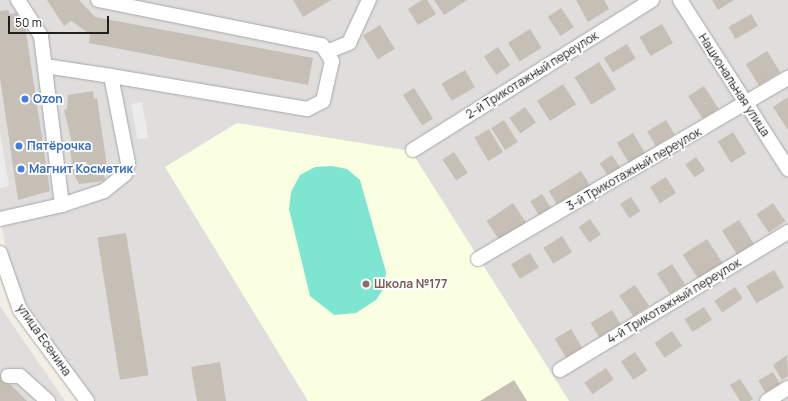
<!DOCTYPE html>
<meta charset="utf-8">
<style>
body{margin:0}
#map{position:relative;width:788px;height:401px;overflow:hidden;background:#f2f0e6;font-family:Manrope,sans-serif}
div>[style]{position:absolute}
.residential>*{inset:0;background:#dfdedd}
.education>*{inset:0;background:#faffe2}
.pitch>*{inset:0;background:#7ee6d0}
.parking>*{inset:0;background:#ececec;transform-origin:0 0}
.building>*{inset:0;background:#c6bfb5;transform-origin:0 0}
.roads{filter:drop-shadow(0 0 1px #a7a7a7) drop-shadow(0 0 1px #a7a7a7)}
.minor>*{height:14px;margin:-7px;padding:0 7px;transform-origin:7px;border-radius:7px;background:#fff}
.dots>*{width:11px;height:11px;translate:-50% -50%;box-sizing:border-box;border:2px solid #fff;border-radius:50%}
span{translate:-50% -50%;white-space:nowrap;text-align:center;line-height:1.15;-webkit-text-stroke:3.5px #fff;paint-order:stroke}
.street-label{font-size:12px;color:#202020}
.shop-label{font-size:12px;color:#366cbe;font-weight:700}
.left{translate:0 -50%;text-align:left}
.education-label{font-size:12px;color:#785e54;font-weight:700}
.scale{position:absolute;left:8px;top:16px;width:101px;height:18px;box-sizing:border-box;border:2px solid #202020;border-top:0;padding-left:5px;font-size:12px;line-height:14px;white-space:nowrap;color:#202020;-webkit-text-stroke:3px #fff;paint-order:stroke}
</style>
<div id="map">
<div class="residential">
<div style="clip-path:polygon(0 0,788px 0,788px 401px,91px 401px,33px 316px,14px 282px,5px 245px,0 215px)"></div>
<div style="clip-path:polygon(0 306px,65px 401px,0 401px)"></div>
</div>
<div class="education">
<div style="clip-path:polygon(237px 123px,411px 151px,569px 401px,308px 401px,165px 167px)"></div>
</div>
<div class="pitch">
<div style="clip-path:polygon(332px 166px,347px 169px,360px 180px,386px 272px,384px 288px,376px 300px,356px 313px,334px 315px,310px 296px,289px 209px,291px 192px,300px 175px,315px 167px)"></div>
</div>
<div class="parking">
<div style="left:142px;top:102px;width:36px;height:11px;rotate:80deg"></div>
<div style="clip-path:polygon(0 132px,9px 186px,0 188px)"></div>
</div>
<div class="building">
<div style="clip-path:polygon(47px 0,79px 0,95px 17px,313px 58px,308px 85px,89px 43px,90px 34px,71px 21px,64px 26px)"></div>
<div style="clip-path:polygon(293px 0,331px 0,303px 17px)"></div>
<div style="clip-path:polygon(422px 0,427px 0,436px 14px,418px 25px,408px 9px)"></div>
<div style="clip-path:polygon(434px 0,467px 0,444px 15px)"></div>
<div style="clip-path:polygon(576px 0,604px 0,609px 9px,588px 22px)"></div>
<div style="clip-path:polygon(712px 0,734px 0,718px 10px)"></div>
<div style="left:561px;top:8px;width:23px;height:16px;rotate:56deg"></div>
<div style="clip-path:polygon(9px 10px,9px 14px,23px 12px,50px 191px,18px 200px,0 78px,0 11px)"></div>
<div style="left:751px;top:14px;width:14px;height:26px;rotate:60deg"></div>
<div style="left:662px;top:24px;width:22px;height:26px;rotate:60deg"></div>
<div style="left:380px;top:25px;width:28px;height:20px;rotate:58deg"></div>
<div style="left:530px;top:29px;width:22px;height:26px;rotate:58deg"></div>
<div style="left:627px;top:44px;width:17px;height:27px;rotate:59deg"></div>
<div style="left:498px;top:47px;width:22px;height:17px;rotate:56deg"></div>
<div style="left:767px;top:51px;width:25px;height:25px;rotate:58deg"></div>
<div style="left:599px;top:62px;width:32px;height:29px;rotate:58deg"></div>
<div style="left:465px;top:70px;width:20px;height:27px;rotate:60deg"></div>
<div style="left:563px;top:84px;width:24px;height:31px;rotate:57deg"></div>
<div style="left:704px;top:86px;width:27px;height:19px;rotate:57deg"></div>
<div style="left:414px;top:88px;width:36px;height:13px;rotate:58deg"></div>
<div style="clip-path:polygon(93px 91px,94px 99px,97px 98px,108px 173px,104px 174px,105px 181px,79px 184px,73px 173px,70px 148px,73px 148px,64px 110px,67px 109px,68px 95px)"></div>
<div style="clip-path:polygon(788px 97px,788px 130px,773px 107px)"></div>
<div style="left:525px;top:107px;width:19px;height:19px;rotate:55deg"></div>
<div style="left:504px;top:120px;width:26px;height:15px;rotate:58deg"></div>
<div style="left:666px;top:120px;width:17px;height:22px;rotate:59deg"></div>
<div style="left:489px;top:129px;width:27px;height:17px;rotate:59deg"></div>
<div style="left:733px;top:132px;width:25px;height:18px;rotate:58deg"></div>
<div style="left:633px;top:133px;width:26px;height:19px;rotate:59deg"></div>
<div style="left:454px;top:152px;width:25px;height:14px;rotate:56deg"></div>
<div style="left:612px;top:155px;width:18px;height:15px;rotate:56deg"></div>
<div style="left:696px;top:157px;width:16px;height:13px;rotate:55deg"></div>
<div style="left:581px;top:171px;width:19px;height:38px;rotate:58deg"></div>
<div style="left:666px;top:177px;width:19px;height:19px;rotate:58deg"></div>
<div style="left:542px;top:194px;width:17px;height:14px;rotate:57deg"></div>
<div style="left:631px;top:197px;width:17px;height:13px;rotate:57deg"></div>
<div style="left:513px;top:203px;width:25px;height:32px;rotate:56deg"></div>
<div style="left:773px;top:203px;width:22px;height:20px;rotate:56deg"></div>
<div style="left:590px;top:219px;width:19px;height:14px;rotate:55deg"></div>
<div style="left:739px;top:220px;width:28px;height:20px;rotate:58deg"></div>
<div style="left:126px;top:233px;width:144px;height:29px;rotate:81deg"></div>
<div style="left:562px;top:236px;width:19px;height:22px;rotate:58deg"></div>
<div style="left:707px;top:239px;width:30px;height:29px;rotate:57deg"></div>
<div style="left:530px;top:253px;width:17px;height:22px;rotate:59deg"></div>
<div style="left:672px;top:264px;width:24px;height:18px;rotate:57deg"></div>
<div style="left:774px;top:270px;width:20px;height:32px;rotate:60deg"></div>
<div style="left:635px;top:285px;width:25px;height:19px;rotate:56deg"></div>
<div style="left:735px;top:287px;width:14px;height:25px;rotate:56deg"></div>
<div style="left:704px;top:307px;width:15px;height:23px;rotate:58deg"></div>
<div style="left:612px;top:310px;width:21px;height:25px;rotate:59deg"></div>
<div style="left:571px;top:329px;width:23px;height:19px;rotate:59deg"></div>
<div style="left:672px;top:331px;width:18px;height:21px;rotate:56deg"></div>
<div style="left:635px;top:352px;width:22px;height:17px;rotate:56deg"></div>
<div style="clip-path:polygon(787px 355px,788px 376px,782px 380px,773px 365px)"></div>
<div style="clip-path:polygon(220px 362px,226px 401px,197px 401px,191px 367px)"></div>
<div style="left:606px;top:368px;width:14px;height:26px;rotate:56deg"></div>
<div style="left:773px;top:372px;width:14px;height:17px;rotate:60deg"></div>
<div style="clip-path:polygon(0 374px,27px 401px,0 401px)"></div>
<div style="clip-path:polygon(740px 379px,753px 399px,750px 401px,740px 401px,730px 385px)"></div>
<div style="clip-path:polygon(514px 380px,527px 401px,480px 401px)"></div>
</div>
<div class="roads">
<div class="minor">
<div style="left:98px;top:0;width:228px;rotate:11.4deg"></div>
<div style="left:322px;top:45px;width:19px;rotate:58deg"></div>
<div style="left:332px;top:61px;width:41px;rotate:102.7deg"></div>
<div style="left:323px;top:101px;width:18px;rotate:153deg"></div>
<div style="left:307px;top:109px;width:199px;rotate:-170.4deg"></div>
<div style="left:680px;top:0;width:201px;rotate:57.4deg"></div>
<div style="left:329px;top:51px;width:22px;rotate:-22deg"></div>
<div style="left:349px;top:43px;width:47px;rotate:-65.1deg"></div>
<div style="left:45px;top:66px;width:67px;rotate:8.6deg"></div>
<div style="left:111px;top:76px;width:89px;rotate:78.9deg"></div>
<div style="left:128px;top:163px;width:11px;rotate:105deg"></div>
<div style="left:125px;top:174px;width:27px;rotate:141deg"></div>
<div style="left:104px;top:191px;width:44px;rotate:161.6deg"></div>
<div style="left:413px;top:150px;width:282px;rotate:-32.1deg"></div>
<div style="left:0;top:219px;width:64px;rotate:-12.7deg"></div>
<div style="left:62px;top:205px;width:170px;rotate:-97.1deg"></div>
<div style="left:41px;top:36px;width:43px;rotate:-122.6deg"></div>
<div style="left:0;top:253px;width:60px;rotate:70.7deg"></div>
<div style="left:20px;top:310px;width:113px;rotate:53.6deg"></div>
<div style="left:478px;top:259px;width:359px;rotate:-30.3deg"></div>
<div style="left:560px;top:370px;width:267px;rotate:-31.2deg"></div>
<div style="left:8px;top:376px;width:12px"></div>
<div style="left:20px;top:376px;width:38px;rotate:42deg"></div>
<div style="left:767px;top:401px;width:25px;rotate:-32deg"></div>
</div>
</div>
<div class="dots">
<div style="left:25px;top:99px;background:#3f7fe0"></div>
<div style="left:19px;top:146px;background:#3f7fe0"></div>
<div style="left:21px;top:169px;background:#3f7fe0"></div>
<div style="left:366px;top:284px;background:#8d6e63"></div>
</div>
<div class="street-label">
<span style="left:532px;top:75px;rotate:-32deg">2-й Трикотажный переулок</span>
<span style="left:734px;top:85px;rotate:57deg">Национальная улица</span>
<span style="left:634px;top:169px;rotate:-30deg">3-й Трикотажный переулок</span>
<span style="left:674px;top:301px;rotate:-31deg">4-й Трикотажный переулок</span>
<span style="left:44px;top:340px;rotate:55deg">улица Есенина</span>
</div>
<div class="shop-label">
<span class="left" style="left:33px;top:99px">Ozon</span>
<span class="left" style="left:27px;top:146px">Пятёрочка</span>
<span class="left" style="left:29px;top:169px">Магнит Косметик</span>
</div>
<div class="education-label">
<span class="left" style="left:374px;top:284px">Школа №177</span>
</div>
<div class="scale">50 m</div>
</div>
